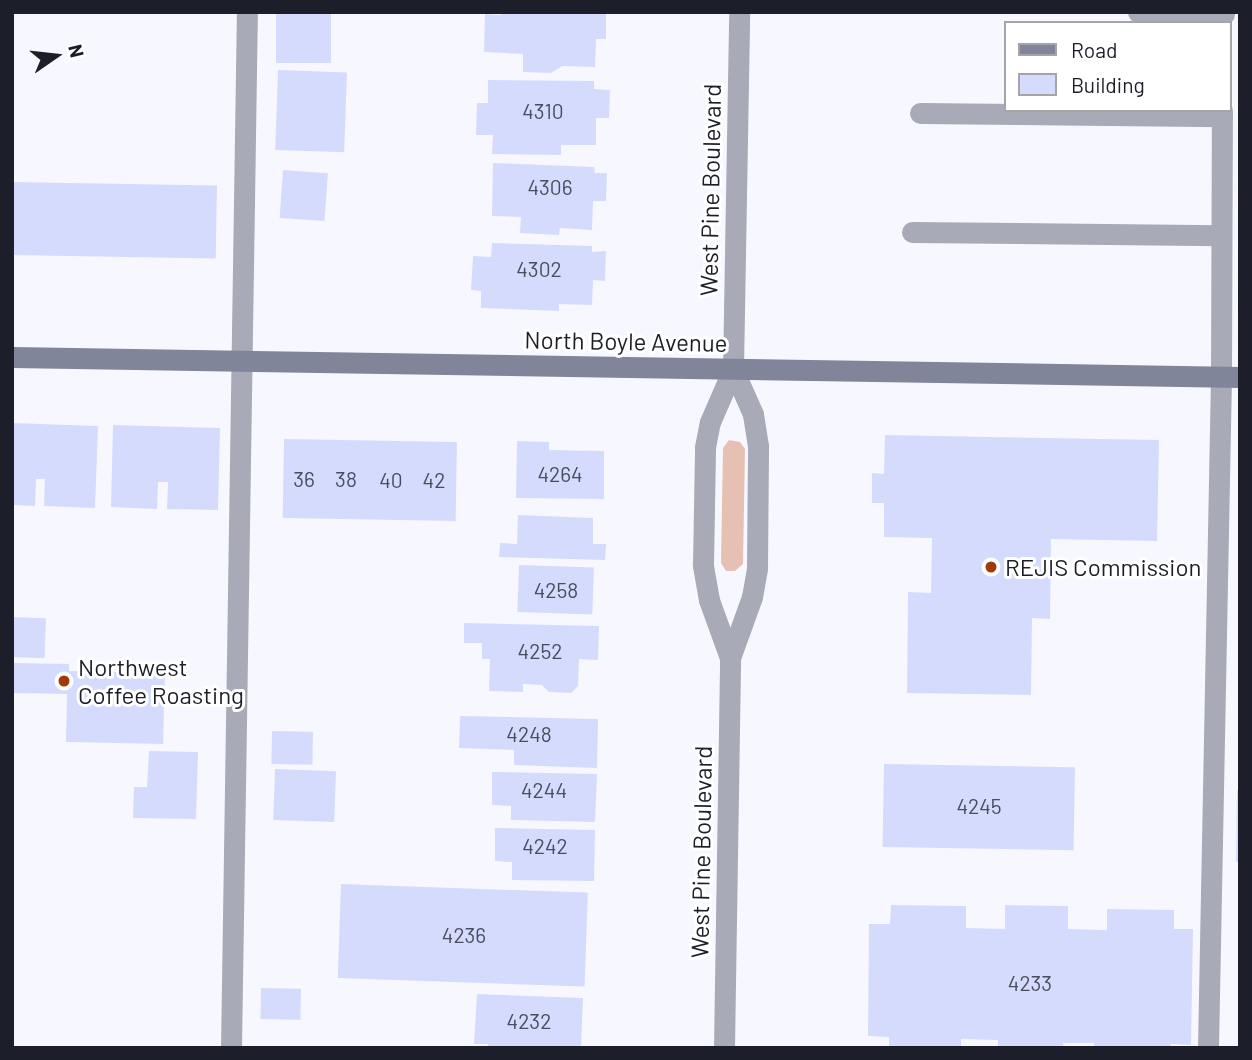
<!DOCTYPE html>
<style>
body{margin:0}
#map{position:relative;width:1252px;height:1060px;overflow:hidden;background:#f7f8ff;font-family:Barlow,sans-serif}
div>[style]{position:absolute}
.green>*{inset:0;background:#e6c0b2}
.building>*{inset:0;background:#d5dbfd;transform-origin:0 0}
.lane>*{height:21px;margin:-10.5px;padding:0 10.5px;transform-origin:10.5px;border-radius:10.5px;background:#a8aab8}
.street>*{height:21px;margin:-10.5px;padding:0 10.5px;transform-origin:10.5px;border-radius:10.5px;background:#a8aab8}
.secondary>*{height:21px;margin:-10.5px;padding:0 10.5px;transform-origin:10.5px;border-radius:10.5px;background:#818599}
.dots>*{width:19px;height:19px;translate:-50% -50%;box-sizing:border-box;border:4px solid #fff;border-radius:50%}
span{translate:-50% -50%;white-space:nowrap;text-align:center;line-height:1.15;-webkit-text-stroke:6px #fff;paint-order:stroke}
.number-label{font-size:21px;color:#4a4d5f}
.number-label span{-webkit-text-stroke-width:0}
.street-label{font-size:24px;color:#1c1e2a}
.poi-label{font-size:24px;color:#1c1e2a}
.left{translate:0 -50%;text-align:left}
.frame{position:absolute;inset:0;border:14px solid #1c1e2a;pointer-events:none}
.legend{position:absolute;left:1004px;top:21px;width:228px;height:91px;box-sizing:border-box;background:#fff;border:2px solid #a4a5aa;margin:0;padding:9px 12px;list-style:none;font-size:21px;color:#1c1e2a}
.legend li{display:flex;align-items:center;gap:14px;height:35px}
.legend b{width:35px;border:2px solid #a4a5aa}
.north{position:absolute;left:21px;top:21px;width:70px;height:70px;-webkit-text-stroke:5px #fff;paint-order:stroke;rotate:76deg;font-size:19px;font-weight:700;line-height:28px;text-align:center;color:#1c1e2a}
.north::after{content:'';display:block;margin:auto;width:24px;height:32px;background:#1c1e2a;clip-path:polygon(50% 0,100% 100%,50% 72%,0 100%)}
</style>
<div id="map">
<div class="green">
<div style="clip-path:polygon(729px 440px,740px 442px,745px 449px,743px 564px,735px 571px,726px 571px,721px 563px,723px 448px)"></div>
</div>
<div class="building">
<div style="left:276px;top:12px;width:55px;height:51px"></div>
<div style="clip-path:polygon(501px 12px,606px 12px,606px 39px,596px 39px,595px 67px,562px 66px,551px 73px,523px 72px,523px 54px,484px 52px,485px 14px,501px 15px)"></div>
<div style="left:278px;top:70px;width:69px;height:80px;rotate:2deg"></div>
<div style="clip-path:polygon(488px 80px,594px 81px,594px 89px,610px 90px,609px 118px,596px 118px,596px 145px,561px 145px,561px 155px,492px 154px,493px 135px,476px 135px,477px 103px,488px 103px)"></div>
<div style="clip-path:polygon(493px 163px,594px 167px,595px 173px,607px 173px,606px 201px,593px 201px,592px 230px,560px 228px,559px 235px,520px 233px,521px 217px,492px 216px)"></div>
<div style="left:283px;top:170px;width:45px;height:48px;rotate:4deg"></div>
<div style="left:12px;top:182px;width:205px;height:73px;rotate:1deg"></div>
<div style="clip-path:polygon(492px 243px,592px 246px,592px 252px,606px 251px,605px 281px,593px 280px,592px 305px,559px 304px,559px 311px,481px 308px,481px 291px,471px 290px,473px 256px,491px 257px)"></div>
<div style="clip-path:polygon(12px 423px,98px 426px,95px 508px,44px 506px,45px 479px,36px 479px,35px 506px,12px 505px)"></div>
<div style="clip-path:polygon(113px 425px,220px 428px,218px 510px,167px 509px,168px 482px,158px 482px,157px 509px,111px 507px)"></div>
<div style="clip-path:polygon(885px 435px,1159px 440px,1157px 541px,1051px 539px,1050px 619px,1032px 618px,1031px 695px,907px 693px,908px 592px,931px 593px,932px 538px,884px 537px,884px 503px,872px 503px,872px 473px,884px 474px)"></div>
<div style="left:284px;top:439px;width:173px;height:79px;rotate:1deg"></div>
<div style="clip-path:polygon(517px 441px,549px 442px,549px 450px,604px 451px,604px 499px,516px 498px)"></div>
<div style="clip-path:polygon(518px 515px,593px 518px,593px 544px,606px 544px,605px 560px,499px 557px,500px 543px,517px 544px)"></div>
<div style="left:519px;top:565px;width:75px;height:47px;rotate:2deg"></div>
<div style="left:12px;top:617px;width:34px;height:40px;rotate:2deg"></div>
<div style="clip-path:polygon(464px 623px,599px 626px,598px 660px,579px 659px,578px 686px,571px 693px,549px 692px,542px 685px,523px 684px,523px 692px,489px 691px,490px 659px,482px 659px,482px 643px,464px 643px)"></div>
<div style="clip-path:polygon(12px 663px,69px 664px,69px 671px,165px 673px,163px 744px,66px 742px,67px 694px,12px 693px)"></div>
<div style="clip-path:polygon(460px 716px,598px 719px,597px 768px,514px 765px,514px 750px,459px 748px)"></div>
<div style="left:272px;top:731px;width:41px;height:33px;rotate:1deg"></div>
<div style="clip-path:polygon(149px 751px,198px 752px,196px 819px,133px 818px,134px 787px,147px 787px)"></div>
<div style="left:884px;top:764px;width:191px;height:83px;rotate:1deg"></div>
<div style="left:275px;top:769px;width:61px;height:51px;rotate:2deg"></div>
<div style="clip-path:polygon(492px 772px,597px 774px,595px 822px,511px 820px,511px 806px,492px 805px)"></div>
<div style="clip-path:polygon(1237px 790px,1240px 791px,1240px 862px,1236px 862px)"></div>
<div style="clip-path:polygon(495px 828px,595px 830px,594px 881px,512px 880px,512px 862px,495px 861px)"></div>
<div style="left:341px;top:884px;width:247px;height:94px;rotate:2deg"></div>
<div style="clip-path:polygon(891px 905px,966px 906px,966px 928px,1005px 929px,1005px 905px,1068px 906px,1068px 929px,1107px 930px,1107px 909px,1174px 910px,1174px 929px,1193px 929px,1191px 1045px,1171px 1044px,1171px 1048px,1094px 1048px,1094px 1043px,1063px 1043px,1064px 1048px,998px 1048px,998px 1040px,961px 1039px,961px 1048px,889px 1048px,889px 1037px,868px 1036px,869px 924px,890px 924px)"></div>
<div style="left:261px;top:988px;width:40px;height:31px;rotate:1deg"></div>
<div style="clip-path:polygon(477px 994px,583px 998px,581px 1048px,488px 1048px,488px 1044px,474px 1044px)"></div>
</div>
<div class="lane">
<div style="left:1138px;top:12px;width:86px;rotate:1.3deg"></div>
<div style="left:920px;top:113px;width:302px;rotate:0.6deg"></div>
<div style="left:912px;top:232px;width:308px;rotate:0.6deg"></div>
<div style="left:231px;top:1048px;width:1036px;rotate:-89.12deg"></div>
<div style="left:1208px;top:1048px;width:672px;rotate:-88.89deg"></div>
<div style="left:1221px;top:376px;width:266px;rotate:-89.8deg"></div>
</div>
<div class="street">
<div style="left:730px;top:658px;width:62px;rotate:-109.9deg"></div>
<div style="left:709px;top:600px;width:36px;rotate:-100deg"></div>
<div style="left:703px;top:565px;width:118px;rotate:-89deg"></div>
<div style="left:705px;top:447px;width:25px;rotate:-79deg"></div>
<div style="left:710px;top:422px;width:58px;rotate:-66.5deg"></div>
<div style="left:733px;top:369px;width:357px;rotate:-89deg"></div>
<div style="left:724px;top:1048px;width:390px;rotate:-89.1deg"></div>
<div style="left:730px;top:658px;width:65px;rotate:-70.2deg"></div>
<div style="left:752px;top:597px;width:29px;rotate:-80deg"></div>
<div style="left:757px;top:568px;width:122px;rotate:-89.5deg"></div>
<div style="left:758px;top:446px;width:32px;rotate:-99deg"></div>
<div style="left:753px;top:414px;width:49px;rotate:-114deg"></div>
</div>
<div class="secondary">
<div style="left:12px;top:357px;width:1228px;rotate:0.93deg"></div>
</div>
<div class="dots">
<div style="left:991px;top:567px;background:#a03b09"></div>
<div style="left:64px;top:681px;background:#a03b09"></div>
</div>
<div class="number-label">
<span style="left:543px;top:111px">4310</span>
<span style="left:550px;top:187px">4306</span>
<span style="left:539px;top:269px">4302</span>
<span style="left:560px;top:474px">4264</span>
<span style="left:304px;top:479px">36</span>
<span style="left:346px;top:479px">38</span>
<span style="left:391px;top:480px">40</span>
<span style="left:434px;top:480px">42</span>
<span style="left:556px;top:590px">4258</span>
<span style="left:540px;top:651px">4252</span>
<span style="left:529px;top:734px">4248</span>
<span style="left:544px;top:790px">4244</span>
<span style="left:979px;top:806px">4245</span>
<span style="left:545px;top:846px">4242</span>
<span style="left:464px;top:935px">4236</span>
<span style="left:1030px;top:983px">4233</span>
<span style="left:529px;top:1021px">4232</span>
</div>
<div class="street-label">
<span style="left:710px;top:190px;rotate:-89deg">West Pine Boulevard</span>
<span style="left:626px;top:341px;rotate:1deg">North Boyle Avenue</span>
<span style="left:701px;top:852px;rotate:-89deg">West Pine Boulevard</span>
</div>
<div class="poi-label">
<span class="left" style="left:1005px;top:567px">REJIS Commission</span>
<span class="left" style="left:78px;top:681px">Northwest<br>Coffee Roasting</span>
</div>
<div class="frame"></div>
<ul class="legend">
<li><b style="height:9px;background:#818599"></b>Road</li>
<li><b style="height:19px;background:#d5dbfd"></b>Building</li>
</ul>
<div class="north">N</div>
</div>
